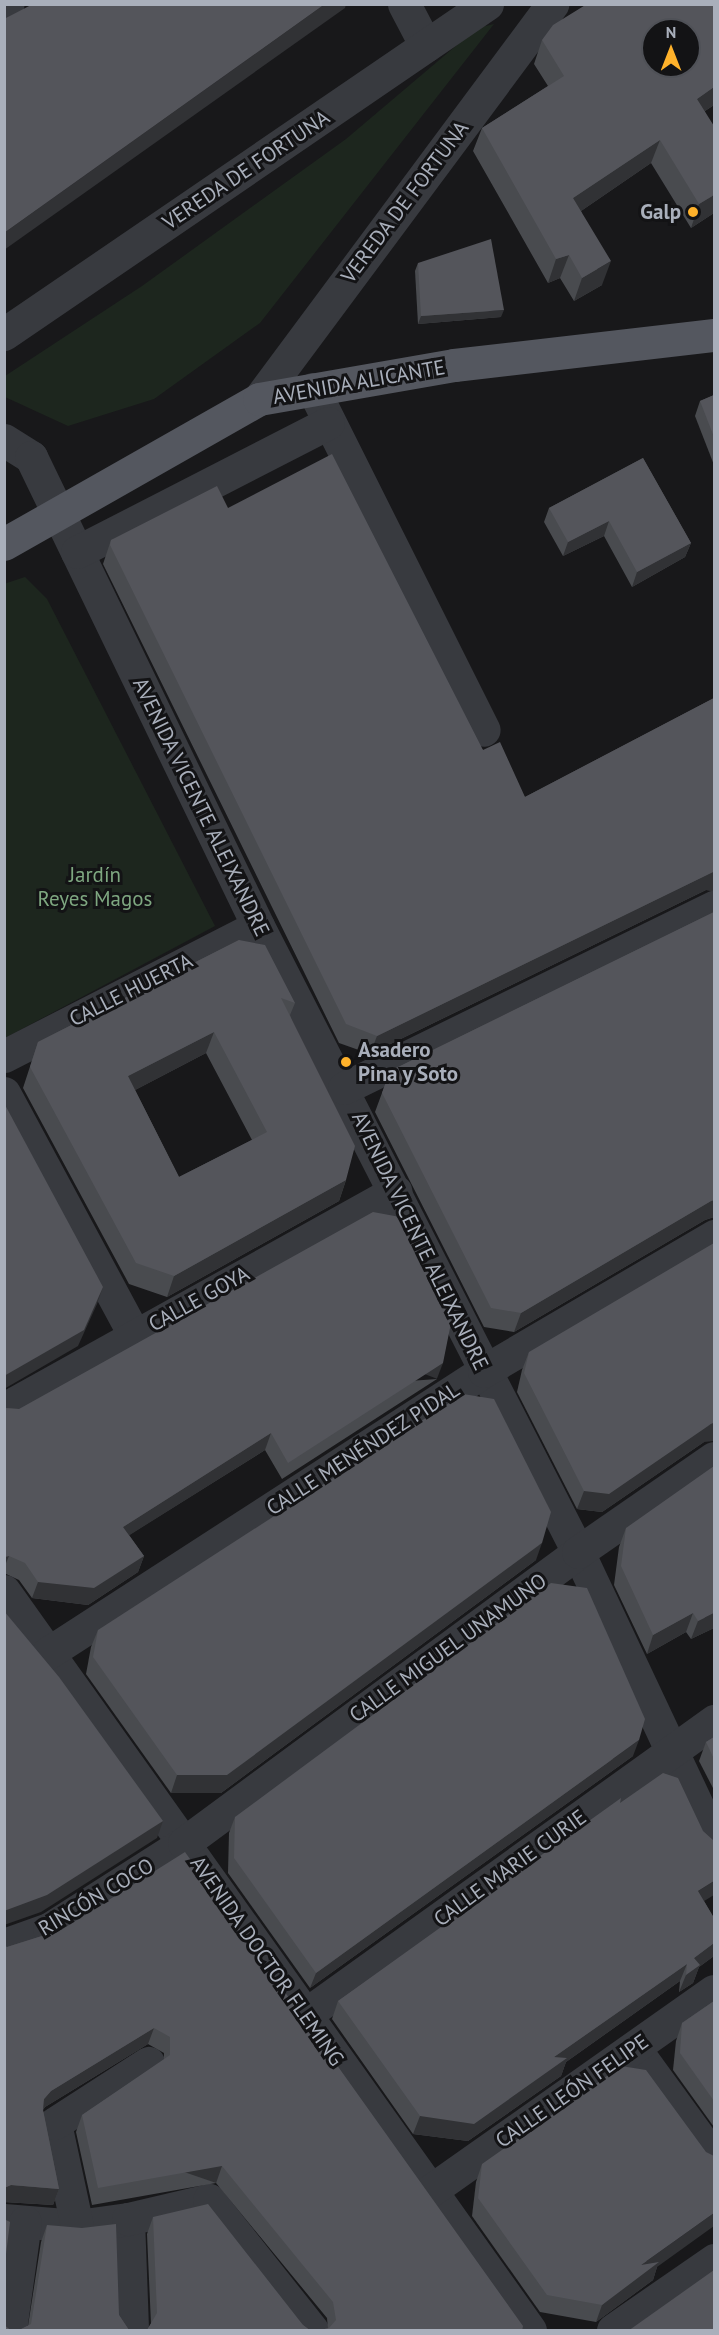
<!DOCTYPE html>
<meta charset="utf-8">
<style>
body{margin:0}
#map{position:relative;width:719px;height:2335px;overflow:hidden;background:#18181a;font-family:"PT Sans",sans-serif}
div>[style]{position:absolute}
.green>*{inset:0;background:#1d261e}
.minor>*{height:33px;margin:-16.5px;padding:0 16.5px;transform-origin:16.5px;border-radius:16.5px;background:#383a3f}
.major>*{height:33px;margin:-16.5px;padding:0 16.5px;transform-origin:16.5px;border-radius:16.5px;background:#54575f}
.wall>*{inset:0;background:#494b4f}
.shaded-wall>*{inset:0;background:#313235;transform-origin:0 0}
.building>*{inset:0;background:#54555b}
.dots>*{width:16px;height:16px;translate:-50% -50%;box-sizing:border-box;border:3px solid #131315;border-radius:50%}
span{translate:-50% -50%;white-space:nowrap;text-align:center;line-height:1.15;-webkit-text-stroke:6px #131315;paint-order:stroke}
.street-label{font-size:21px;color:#a9afbb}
.poi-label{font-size:21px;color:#a9afbb;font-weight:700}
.right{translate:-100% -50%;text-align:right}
.left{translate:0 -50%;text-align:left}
.park-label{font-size:21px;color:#7ea780}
.frame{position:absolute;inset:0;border:6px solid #a9afbb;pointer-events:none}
.north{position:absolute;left:641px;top:18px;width:60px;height:60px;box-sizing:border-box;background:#131315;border:2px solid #4f5157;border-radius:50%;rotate:0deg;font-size:16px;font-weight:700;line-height:24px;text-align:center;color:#a9afbb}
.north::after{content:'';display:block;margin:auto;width:21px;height:27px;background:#ffb22b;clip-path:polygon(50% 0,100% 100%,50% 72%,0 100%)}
</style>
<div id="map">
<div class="green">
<div style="clip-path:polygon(494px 24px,260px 323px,154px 399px,68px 426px,5px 397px,5px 376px,142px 286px,346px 139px,477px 28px)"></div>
<div style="clip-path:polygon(25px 577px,47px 599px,215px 926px,5px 1038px,4px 584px)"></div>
</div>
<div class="minor">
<div style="left:404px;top:4px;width:47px;rotate:62.4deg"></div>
<div style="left:4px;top:6px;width:4px;rotate:-27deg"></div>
<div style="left:4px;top:334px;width:585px;rotate:-34.34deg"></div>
<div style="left:313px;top:389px;width:381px;rotate:63.4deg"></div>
<div style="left:259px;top:399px;width:492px;rotate:-53.4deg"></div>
<div style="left:4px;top:440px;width:32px;rotate:32deg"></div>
<div style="left:31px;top:457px;width:521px;rotate:64.17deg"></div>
<div style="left:258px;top:926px;width:703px;rotate:62.92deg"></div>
<div style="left:578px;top:1552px;width:319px;rotate:64.8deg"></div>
<div style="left:77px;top:552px;width:282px;rotate:-27.2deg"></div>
<div style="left:4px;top:1056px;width:285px;rotate:-27.1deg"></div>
<div style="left:344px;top:1088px;width:412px;rotate:-26.1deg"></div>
<div style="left:4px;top:1093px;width:274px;rotate:61.7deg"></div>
<div style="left:4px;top:1409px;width:448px;rotate:-29.1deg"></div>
<div style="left:4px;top:1591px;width:907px;rotate:54.56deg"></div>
<div style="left:48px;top:1653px;width:519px;rotate:-32.89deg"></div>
<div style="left:484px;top:1371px;width:267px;rotate:-30.4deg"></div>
<div style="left:4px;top:1945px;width:48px;rotate:-19.6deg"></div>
<div style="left:49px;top:1929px;width:160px;rotate:-32.5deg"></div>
<div style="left:184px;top:1843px;width:490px;rotate:-36.4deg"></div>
<div style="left:578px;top:1552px;width:165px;rotate:-34.7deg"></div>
<div style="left:305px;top:2015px;width:504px;rotate:-35.71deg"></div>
<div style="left:634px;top:2048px;width:136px;rotate:54deg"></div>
<div style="left:430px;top:2191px;width:347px;rotate:-35.2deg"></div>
<div style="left:128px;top:2219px;width:111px;rotate:87.9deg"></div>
<div style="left:4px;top:2220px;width:73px;rotate:4.7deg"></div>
<div style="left:77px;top:2226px;width:51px;rotate:-7.8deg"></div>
<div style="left:128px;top:2219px;width:83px;rotate:-13.2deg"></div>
<div style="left:209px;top:2200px;width:166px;rotate:51.6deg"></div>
<div style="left:77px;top:2226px;width:105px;rotate:-102.1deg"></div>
<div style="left:55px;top:2123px;width:111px;rotate:-32.8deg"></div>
<div style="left:10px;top:2330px;width:109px;rotate:-82.1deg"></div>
<div style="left:613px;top:2330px;width:123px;rotate:-34.7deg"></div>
</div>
<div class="major">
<div style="left:4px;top:544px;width:293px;rotate:-29.6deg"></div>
<div style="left:259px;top:399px;width:198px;rotate:-9.9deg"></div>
<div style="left:454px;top:365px;width:262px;rotate:-6.6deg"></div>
</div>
<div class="wall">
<div style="clip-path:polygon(714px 4px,714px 105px,705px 111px,714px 213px,691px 228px,651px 163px,581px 211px,602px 285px,574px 301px,560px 278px,548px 283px,473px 151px,482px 128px,548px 86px,534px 64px,542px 40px)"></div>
<div style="clip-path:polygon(418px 263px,501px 317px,418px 324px,415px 271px)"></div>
<div style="clip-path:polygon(714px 395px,714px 465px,695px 416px,700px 401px)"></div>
<div style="clip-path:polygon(643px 458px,691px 543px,685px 557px,632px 587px,604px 536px,563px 556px,544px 522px,549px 508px)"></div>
<div style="clip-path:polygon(228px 508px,483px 750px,525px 797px,714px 698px,714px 891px,706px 890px,370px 1054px,339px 1043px,103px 564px,111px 540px)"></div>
<div style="clip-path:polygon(714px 912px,714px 1217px,705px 1220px,514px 1332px,484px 1327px,375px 1112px,390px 1071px)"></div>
<div style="clip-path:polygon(evenodd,239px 940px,295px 1003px,290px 1015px,346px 1180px,339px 1201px,167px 1297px,129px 1284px,23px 1088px,38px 1042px,239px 940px,206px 1053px,252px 1140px,179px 1177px,135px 1090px,206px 1053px)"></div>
<div style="clip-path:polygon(529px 1352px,704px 1442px,602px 1512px,577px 1509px,517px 1392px,522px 1370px)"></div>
<div style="clip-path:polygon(437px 1379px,282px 1479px,265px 1450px,129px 1535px,144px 1556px,138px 1572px,88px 1605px,32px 1598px,19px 1580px,4px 1573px,4px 1408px,19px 1409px)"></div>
<div style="clip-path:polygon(626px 1528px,714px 1628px,691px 1639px,686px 1632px,647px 1654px,614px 1585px,619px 1547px)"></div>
<div style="clip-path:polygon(536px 1560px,221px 1793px,171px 1793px,86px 1674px,91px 1647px,98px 1630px)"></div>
<div style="clip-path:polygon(714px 1737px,714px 1790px,699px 1761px,706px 1742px)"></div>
<div style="clip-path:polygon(633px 1756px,310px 1988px,228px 1873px,229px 1833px,235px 1817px)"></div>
<div style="clip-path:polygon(620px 1803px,704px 1901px,714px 1918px,714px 1956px,699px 1967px,693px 1983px,679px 1992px,680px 1981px,566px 2062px,561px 2076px,468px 2141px,413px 2134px,332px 2019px,338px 2001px)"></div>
<div style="clip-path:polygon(61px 1930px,522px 2331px,328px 2329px,327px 2318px,216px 2183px,92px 2205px,76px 2132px,82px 2115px,164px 2060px,164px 2053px,148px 2044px,45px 2107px,43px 2110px,59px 2189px,53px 2205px,4px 2202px,7px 1947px)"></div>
<div style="clip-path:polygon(714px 2001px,714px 2127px,673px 2070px,676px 2041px,682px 2023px)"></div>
<div style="clip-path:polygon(482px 2164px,657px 2267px,653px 2280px,596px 2322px,540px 2312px,472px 2216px,476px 2182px)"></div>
<div style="clip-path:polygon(153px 2217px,303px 2325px,311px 2331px,17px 2331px,28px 2326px,41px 2242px,47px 2225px,119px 2315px,129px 2330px,147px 2330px,151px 2324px,147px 2234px)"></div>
</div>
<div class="shaded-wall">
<div style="clip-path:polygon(325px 4px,346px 4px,345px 8px,4px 250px,4px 233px)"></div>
<div style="clip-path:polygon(714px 87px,714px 105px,688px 122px,697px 99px)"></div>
<div style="clip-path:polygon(660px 140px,651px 163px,565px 222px,573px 198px)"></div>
<div style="clip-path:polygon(714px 195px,714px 213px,691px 228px,699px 204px)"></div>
<div style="clip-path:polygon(569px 255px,560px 278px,548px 283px,556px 259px)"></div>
<div style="clip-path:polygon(611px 261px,602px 285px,574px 301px,582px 278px)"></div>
<div style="clip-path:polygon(504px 310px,501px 317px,418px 324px,421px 316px)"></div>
<div style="clip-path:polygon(609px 521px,604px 536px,563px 556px,568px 542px)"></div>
<div style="clip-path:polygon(691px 543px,685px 557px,632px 587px,637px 572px)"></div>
<div style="clip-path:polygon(713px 872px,714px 872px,714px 891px,706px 890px,370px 1054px,377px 1036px)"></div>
<div style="clip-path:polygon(214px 1032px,206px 1053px,120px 1098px,128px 1076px)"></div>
<div style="clip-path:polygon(346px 1180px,339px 1201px,167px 1297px,174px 1276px)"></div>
<div style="clip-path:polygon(714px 1200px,714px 1217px,705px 1220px,514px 1332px,521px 1313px,711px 1201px)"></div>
<div style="clip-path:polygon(103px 1287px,97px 1304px,78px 1346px,4px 1389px,4px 1376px)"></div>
<div style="left:443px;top:1363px;width:17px;height:184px;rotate:111deg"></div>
<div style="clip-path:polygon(714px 1423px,714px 1441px,704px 1442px,602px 1512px,577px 1509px,584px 1491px,711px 1424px)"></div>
<div style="clip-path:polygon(271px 1433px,265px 1450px,117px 1543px,123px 1527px)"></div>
<div style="clip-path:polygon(542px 1543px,536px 1560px,221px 1793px,171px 1793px,177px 1775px)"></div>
<div style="clip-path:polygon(9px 1556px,4px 1568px,4px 1557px)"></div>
<div style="clip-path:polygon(144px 1556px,138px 1572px,88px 1605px,32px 1598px,38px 1582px)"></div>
<div style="clip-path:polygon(693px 1613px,686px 1632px,647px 1654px,653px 1635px)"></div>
<div style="clip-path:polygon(714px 1613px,714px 1628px,691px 1639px,698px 1621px)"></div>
<div style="clip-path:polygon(639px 1740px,633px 1756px,310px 1988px,316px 1973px)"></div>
<div style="clip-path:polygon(163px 1821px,157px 1838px,41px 1912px,4px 1925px,4px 1911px)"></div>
<div style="clip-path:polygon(714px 1881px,714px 1895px,691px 1909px,698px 1891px)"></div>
<div style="clip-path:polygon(714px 1943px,714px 1956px,699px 1967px,693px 1983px,679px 1992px,686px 1975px,694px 1958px)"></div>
<div style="clip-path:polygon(687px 1964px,680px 1981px,566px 2062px,561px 2076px,468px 2141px,413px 2134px,420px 2116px,554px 2057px)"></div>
<div style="clip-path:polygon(154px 2028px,148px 2044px,45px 2107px,38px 2115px,44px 2099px,51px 2091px)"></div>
<div style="left:222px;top:2166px;width:18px;height:126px;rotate:109deg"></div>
<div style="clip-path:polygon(11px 2185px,59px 2189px,53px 2205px,4px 2202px,4px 2188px)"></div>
<div style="clip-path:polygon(714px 2213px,714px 2226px,657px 2267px,653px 2280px,596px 2322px,602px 2305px,641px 2265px)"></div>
</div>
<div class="building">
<div style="clip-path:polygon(33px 4px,325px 4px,4px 233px,4px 19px)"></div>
<div style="clip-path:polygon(evenodd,587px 4px,714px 4px,714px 87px,697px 99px,714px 126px,714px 195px,699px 204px,660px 140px,573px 198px,611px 261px,582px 278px,569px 255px,556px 259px,482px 128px,564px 76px,542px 40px,553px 25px,587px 4px,653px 30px,689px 30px,689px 66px,653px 66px,653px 30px)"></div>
<div style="clip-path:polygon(491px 239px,504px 310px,421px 316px,418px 263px)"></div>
<div style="clip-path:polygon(714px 395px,714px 437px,700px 401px)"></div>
<div style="clip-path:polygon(332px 454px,483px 750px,500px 742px,525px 797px,714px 698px,714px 872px,713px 872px,377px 1036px,346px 1024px,110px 545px,111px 540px,217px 486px,228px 508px)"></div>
<div style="clip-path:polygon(643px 458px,691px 543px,637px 572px,609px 521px,568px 542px,549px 508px)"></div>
<div style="clip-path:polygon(714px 912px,714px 1200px,711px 1201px,521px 1313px,491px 1308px,382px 1093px,390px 1071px)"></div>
<div style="clip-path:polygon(evenodd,239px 940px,265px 945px,295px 1003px,281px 998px,355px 1146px,346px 1180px,174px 1276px,136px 1263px,30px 1067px,38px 1042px,239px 940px,214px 1032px,267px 1132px,179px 1177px,128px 1076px,214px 1032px)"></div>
<div style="clip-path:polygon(4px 1103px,103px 1287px,84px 1330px,4px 1376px)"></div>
<div style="clip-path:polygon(373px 1212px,400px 1217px,452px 1318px,443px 1363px,288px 1463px,271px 1433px,123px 1527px,144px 1556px,94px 1588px,38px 1582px,25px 1563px,9px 1556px,4px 1557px,4px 1408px,19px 1409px)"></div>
<div style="clip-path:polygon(714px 1243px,714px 1423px,711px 1424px,609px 1494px,584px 1491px,524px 1373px,529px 1352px)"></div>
<div style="clip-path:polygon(463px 1394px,494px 1399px,551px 1512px,542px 1543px,227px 1775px,177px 1775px,93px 1657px,98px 1630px)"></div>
<div style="clip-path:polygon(714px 1466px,714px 1613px,698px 1621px,693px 1613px,653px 1635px,621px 1566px,626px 1528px)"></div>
<div style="clip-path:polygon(551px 1583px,587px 1588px,645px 1719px,639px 1740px,316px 1973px,234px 1858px,235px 1817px)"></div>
<div style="clip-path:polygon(4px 1611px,59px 1677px,163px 1821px,47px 1895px,4px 1911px)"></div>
<div style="clip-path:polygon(714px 1737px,714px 1759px,706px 1742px)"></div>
<div style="clip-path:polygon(663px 1773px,678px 1778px,703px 1831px,713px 1840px,714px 1844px,714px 1881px,698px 1891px,714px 1918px,714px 1943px,694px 1958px,700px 1965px,686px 1975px,687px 1964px,554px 2057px,567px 2058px,474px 2124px,420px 2116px,338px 2001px,621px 1798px,620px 1803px)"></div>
<div style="clip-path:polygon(185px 1852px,523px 2326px,522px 2331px,315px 2331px,329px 2328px,336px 2320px,333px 2302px,222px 2166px,98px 2188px,82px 2115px,170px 2055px,170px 2037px,154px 2028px,51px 2091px,44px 2099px,43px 2110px,59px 2189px,11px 2185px,4px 2188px,4px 1945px,7px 1947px,61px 1930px)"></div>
<div style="clip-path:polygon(714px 2001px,714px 2101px,680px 2053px,682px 2023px)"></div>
<div style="clip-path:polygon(621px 2066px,646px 2070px,706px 2152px,714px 2156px,714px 2213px,641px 2265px,659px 2262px,602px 2305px,547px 2295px,478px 2198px,482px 2164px)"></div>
<div style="clip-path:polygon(208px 2204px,303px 2325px,311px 2331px,17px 2331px,31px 2324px,47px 2225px,82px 2228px,116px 2224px,119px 2315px,129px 2330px,147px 2330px,157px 2313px,153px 2217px)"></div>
<div style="clip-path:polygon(4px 2219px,10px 2222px,4px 2270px)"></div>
<div style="clip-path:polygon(714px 2270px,714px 2331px,628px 2331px)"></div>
<div style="clip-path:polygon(4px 2325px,12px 2331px,4px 2331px)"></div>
</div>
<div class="dots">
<div style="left:693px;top:212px;background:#ffb22b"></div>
<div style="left:346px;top:1062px;background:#ffb22b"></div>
</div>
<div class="street-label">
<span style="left:246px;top:170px;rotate:-34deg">VEREDA DE FORTUNA</span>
<span style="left:405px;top:202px;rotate:-53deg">VEREDA DE FORTUNA</span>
<span style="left:359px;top:382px;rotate:-10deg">AVENIDA ALICANTE</span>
<span style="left:201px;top:807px;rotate:64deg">AVENIDA VICENTE ALEIXANDRE</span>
<span style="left:131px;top:990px;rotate:-27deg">CALLE HUERTA</span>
<span style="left:420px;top:1241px;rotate:64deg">AVENIDA VICENTE ALEIXANDRE</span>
<span style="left:199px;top:1299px;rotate:-29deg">CALLE GOYA</span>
<span style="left:363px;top:1449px;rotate:-33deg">CALLE MENÉNDEZ PIDAL</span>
<span style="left:448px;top:1648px;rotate:-36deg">CALLE MIGUEL UNAMUNO</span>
<span style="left:510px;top:1868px;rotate:-36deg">CALLE MARIE CURIE</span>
<span style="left:96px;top:1897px;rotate:-31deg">RINCÓN COCO</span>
<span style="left:267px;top:1961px;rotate:55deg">AVENIDA DOCTOR FLEMING</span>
<span style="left:572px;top:2091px;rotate:-35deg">CALLE LEÓN FELIPE</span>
</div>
<div class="poi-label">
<span class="right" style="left:681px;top:212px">Galp</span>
<span class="left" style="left:358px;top:1062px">Asadero<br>Pina y Soto</span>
</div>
<div class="park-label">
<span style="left:95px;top:887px">Jardín<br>Reyes Magos</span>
</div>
<div class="frame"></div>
<div class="north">N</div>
</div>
